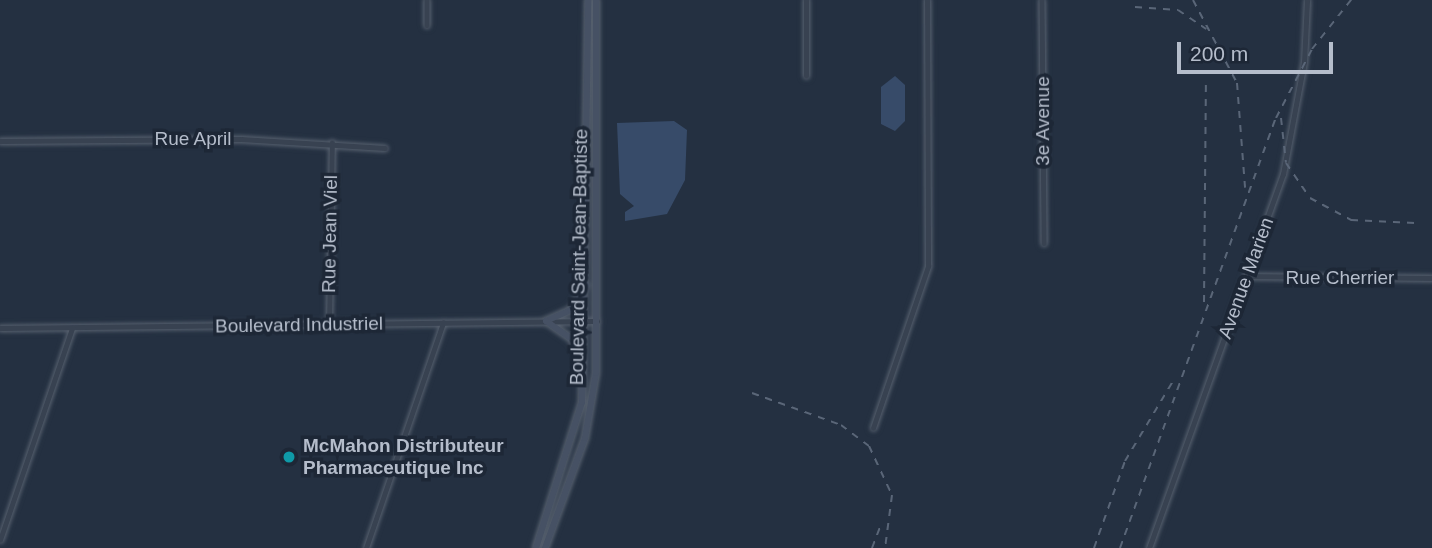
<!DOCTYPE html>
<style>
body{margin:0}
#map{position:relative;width:1432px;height:548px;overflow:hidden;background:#243041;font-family:Helvetica,sans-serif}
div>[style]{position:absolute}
.water>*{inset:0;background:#374b69}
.roads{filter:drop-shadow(0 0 2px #56606e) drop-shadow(0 0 2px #56606e)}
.minor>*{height:4.5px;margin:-2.25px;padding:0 2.25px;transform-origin:2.25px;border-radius:2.25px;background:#384251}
.tertiary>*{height:5px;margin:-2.5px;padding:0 2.5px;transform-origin:2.5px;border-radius:2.5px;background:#384251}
.secondary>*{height:6px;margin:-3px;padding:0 3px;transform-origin:3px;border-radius:3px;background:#465164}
.rail>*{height:2px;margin-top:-1px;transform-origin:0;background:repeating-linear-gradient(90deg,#5a6678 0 7px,transparent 0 14px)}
.dots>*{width:19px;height:19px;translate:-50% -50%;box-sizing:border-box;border:4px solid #1d2736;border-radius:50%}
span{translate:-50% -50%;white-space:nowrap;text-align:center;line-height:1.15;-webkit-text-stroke:7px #1d2736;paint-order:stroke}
.street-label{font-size:19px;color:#b5bdcb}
.poi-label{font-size:19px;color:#b5bdcb;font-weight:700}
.left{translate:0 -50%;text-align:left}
.scale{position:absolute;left:1177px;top:42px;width:156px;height:32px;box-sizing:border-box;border:4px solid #b5bdcb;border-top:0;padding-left:9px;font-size:21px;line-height:24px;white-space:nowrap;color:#b5bdcb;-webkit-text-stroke:5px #1d2736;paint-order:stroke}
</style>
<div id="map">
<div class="water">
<div style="clip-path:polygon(895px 76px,905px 85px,905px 121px,895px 131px,881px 124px,881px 87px)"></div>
<div style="clip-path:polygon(674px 121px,687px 130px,685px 180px,667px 214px,625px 221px,625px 212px,634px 206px,620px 194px,617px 123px)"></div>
</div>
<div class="roads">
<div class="minor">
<div style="left:427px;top:0;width:25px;rotate:90deg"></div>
<div style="left:1042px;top:0;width:243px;rotate:89.5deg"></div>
<div style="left:806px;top:76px;width:76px;rotate:-90deg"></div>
<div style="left:0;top:141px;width:241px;rotate:-0.5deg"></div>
<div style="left:241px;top:139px;width:144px;rotate:3.6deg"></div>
<div style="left:1247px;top:276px;width:185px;rotate:0.6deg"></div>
<div style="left:329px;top:325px;width:182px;rotate:-89.1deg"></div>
<div style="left:0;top:328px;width:597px;rotate:-0.67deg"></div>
<div style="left:873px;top:428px;width:171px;rotate:-71.2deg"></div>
<div style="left:928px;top:266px;width:266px;rotate:-90.2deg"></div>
<div style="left:0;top:540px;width:224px;rotate:-71.2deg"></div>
<div style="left:366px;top:548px;width:238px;rotate:-71.1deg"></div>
</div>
<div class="tertiary">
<div style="left:1149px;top:548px;width:397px;rotate:-70.3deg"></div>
<div style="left:1283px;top:174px;width:114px;rotate:-79.4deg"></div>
<div style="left:1304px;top:62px;width:62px;rotate:-87.2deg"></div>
</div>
<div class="secondary">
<div style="left:546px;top:321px;width:27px;rotate:-24deg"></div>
<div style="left:571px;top:310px;width:29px;rotate:-59deg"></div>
<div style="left:546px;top:321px;width:32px;rotate:35deg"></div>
<div style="left:572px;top:339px;width:25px;rotate:64deg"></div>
<div style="left:536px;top:548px;width:153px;rotate:-72.5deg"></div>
<div style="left:582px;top:402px;width:402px;rotate:-89.1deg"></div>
<div style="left:545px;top:548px;width:117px;rotate:-70deg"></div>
<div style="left:585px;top:438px;width:66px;rotate:-80.4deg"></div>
<div style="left:596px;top:373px;width:373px;rotate:-90deg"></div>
</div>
</div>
<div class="rail">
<div style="left:1193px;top:0;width:94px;rotate:62.1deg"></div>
<div style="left:1237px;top:83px;width:105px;rotate:85.6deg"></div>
<div style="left:1135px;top:7px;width:43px;rotate:4deg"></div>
<div style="left:1178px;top:10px;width:34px;rotate:34deg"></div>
<div style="left:1281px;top:118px;width:45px;rotate:83.7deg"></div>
<div style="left:1286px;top:163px;width:42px;rotate:55.6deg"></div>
<div style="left:1310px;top:198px;width:47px;rotate:28.2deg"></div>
<div style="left:1351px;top:220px;width:64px;rotate:2.7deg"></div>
<div style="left:1204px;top:302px;width:218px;rotate:-89.5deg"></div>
<div style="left:752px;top:393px;width:95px;rotate:19.8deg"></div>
<div style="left:841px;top:425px;width:35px;rotate:37deg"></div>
<div style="left:869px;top:446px;width:54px;rotate:64.9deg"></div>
<div style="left:892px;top:495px;width:53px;rotate:97.5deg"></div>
<div style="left:872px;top:548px;width:26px;rotate:-69deg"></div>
<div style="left:1094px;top:548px;width:92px;rotate:-70.4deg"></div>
<div style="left:1125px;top:461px;width:93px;rotate:-59deg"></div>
<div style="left:1120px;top:548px;width:457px;rotate:-70.1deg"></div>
<div style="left:1276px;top:118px;width:78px;rotate:-62.4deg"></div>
<div style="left:1312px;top:49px;width:63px;rotate:-51.5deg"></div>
</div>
<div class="dots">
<div style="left:289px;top:457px;background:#0f9aa8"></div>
</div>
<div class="street-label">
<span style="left:1043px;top:121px;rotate:-90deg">3e Avenue</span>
<span style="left:193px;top:139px">Rue April</span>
<span style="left:330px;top:234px;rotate:-89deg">Rue Jean Viel</span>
<span style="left:579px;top:257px;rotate:-89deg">Boulevard Saint-Jean-Baptiste</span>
<span style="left:1246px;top:278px;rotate:-70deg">Avenue Marien</span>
<span style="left:1340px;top:278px">Rue Cherrier</span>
<span style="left:299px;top:325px;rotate:-1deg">Boulevard Industriel</span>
</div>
<div class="poi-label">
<span class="left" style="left:303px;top:457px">McMahon Distributeur<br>Pharmaceutique Inc</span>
</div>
<div class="scale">200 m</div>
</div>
